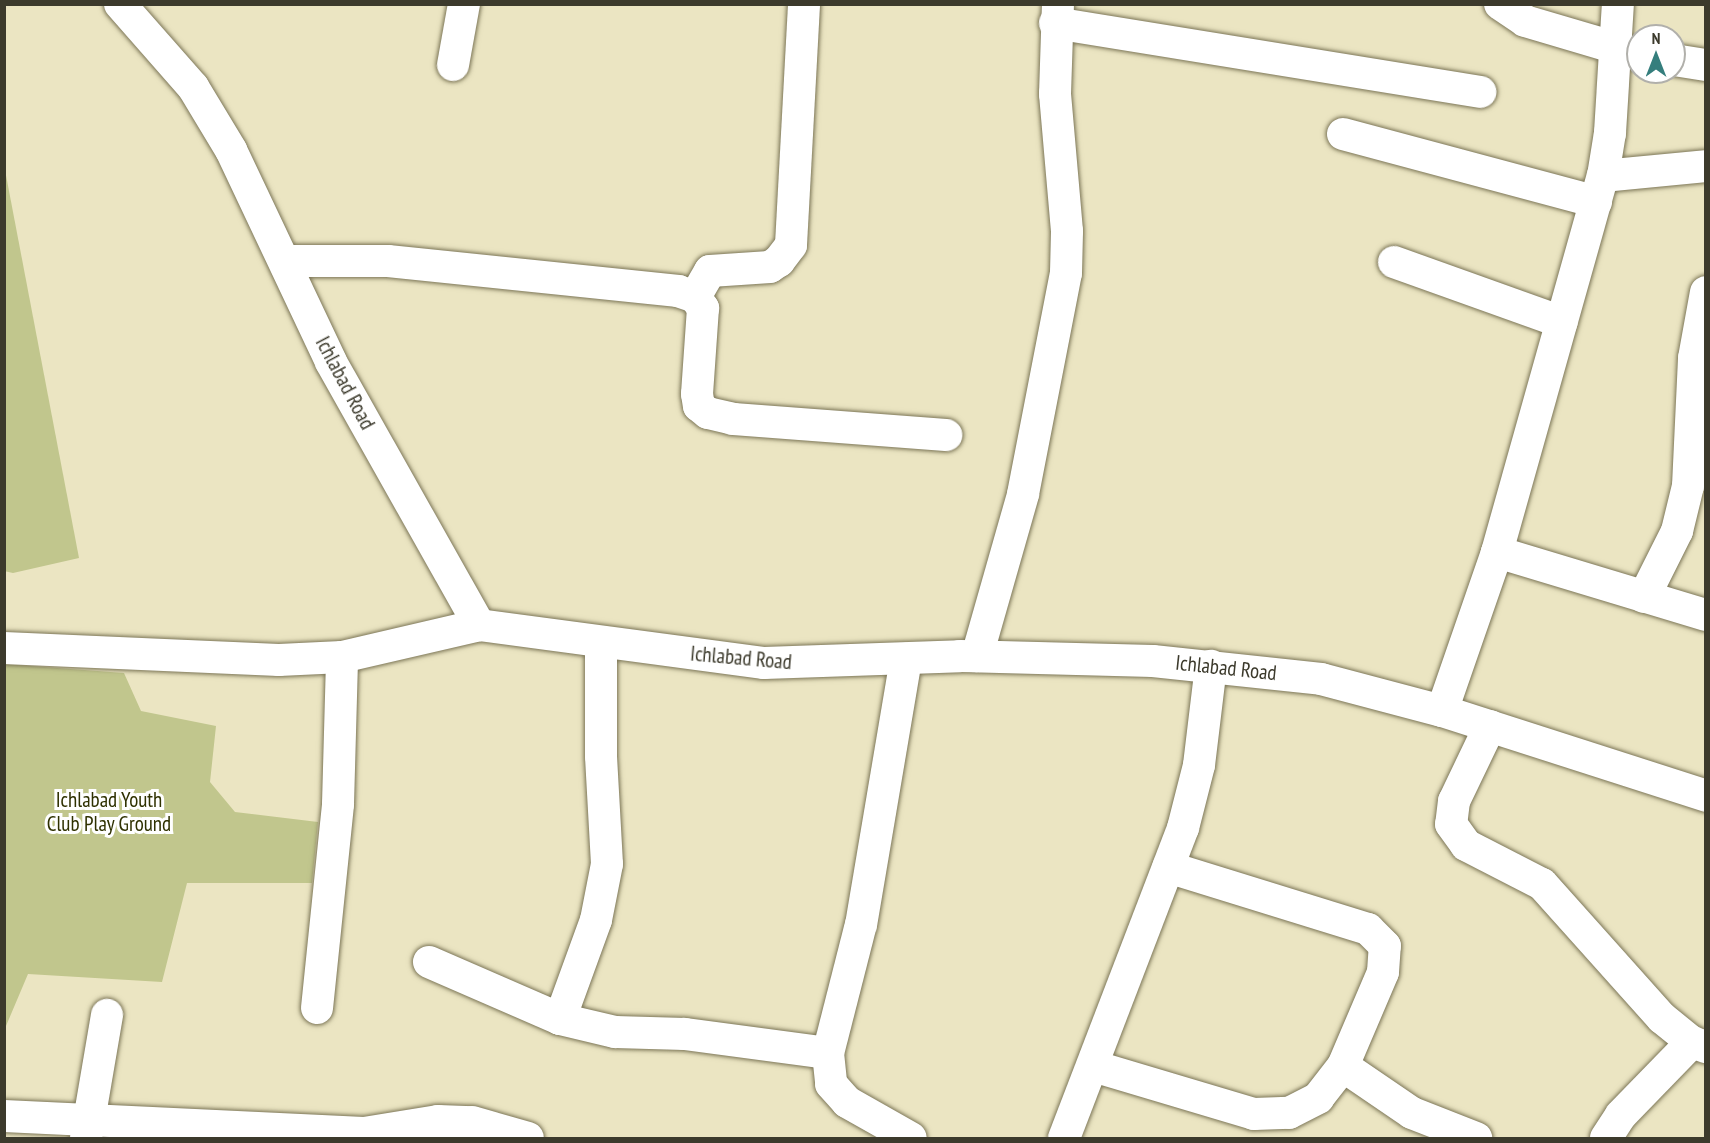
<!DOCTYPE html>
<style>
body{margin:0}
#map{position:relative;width:1710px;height:1143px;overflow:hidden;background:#ebe5c2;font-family:"PT Sans Narrow",sans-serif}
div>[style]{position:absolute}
.green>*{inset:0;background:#c1c68d}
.roads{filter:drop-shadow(0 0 2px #7c7657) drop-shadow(0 0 2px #7c7657)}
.street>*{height:32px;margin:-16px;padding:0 16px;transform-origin:16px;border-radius:16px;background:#fff}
span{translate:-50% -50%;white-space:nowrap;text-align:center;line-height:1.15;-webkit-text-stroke:6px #fff;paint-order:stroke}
.street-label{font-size:21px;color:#3c3a2c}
.park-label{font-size:21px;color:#2f3101}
.frame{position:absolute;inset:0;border:6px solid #3c3a2c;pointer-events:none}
.north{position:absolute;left:1626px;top:24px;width:60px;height:60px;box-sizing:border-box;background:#fff;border:2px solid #b1b0ab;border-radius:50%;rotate:0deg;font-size:16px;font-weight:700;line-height:24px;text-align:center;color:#3c3a2c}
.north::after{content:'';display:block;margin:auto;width:21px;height:27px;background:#357e7d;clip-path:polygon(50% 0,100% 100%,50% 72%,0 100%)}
</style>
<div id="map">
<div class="green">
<div style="clip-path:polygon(5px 170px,79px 558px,13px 573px,4px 571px)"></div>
<div style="clip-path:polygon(4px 664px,124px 673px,141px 711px,216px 726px,210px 782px,235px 812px,318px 822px,312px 883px,187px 883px,162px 982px,28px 974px,6px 1026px)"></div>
</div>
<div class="roads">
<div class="street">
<div style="left:120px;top:4px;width:111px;rotate:48.7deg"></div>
<div style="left:193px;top:87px;width:74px;rotate:58.9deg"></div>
<div style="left:231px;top:150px;width:234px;rotate:64.7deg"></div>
<div style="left:331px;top:362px;width:302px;rotate:60.6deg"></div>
<div style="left:479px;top:625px;width:288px;rotate:7.6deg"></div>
<div style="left:764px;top:663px;width:196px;rotate:-2deg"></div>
<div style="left:960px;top:656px;width:193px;rotate:1.5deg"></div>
<div style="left:1153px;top:661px;width:169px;rotate:6.1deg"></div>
<div style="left:1321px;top:679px;width:125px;rotate:14.8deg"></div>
<div style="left:1442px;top:711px;width:277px;rotate:17.8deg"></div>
<div style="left:1500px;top:4px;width:30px;rotate:34deg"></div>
<div style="left:1525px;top:21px;width:117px;rotate:16.4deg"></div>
<div style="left:1055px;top:23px;width:431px;rotate:9.2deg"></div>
<div style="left:1674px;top:60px;width:32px;rotate:9deg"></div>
<div style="left:453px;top:65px;width:62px;rotate:-79.8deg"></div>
<div style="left:1343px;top:134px;width:262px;rotate:15deg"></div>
<div style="left:1603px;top:176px;width:44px;rotate:-80.8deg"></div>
<div style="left:1610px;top:133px;width:129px;rotate:-86.5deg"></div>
<div style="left:285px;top:261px;width:103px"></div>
<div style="left:388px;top:261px;width:292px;rotate:5.9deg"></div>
<div style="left:678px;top:291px;width:18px;rotate:19deg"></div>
<div style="left:695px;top:297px;width:14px;rotate:54deg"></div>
<div style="left:703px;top:308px;width:86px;rotate:94deg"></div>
<div style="left:697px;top:394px;width:12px;rotate:81deg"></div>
<div style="left:699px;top:406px;width:11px;rotate:38deg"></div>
<div style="left:708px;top:413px;width:26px;rotate:13deg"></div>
<div style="left:733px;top:419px;width:214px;rotate:4.3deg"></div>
<div style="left:1394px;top:262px;width:178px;rotate:19.7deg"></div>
<div style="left:695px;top:297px;width:30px;rotate:-60deg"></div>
<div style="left:710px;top:271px;width:60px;rotate:-3.8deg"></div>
<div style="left:770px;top:267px;width:11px;rotate:-34deg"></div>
<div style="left:779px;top:261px;width:20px;rotate:-53deg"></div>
<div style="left:791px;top:245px;width:241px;rotate:-86.9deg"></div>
<div style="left:1497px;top:552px;width:218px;rotate:16.8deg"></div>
<div style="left:1644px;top:597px;width:74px;rotate:-63.4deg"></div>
<div style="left:1677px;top:531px;width:46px;rotate:-76.3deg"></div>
<div style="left:1688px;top:486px;width:128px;rotate:-87.3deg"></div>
<div style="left:1694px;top:358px;width:67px;rotate:-79.7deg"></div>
<div style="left:4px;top:648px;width:275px;rotate:2.5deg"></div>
<div style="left:279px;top:660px;width:63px;rotate:-2.7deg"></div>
<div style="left:342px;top:657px;width:141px;rotate:-13.1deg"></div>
<div style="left:977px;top:656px;width:168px;rotate:-74.1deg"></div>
<div style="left:1023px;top:494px;width:225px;rotate:-79deg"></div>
<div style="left:1066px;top:273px;width:42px;rotate:-88.6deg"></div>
<div style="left:1067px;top:231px;width:138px;rotate:-95deg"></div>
<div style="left:1055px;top:94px;width:90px;rotate:-88.1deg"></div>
<div style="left:906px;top:659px;width:269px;rotate:99.6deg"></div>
<div style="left:861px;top:924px;width:133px;rotate:104.3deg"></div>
<div style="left:828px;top:1053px;width:31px;rotate:84deg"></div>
<div style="left:831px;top:1084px;width:24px;rotate:48deg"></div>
<div style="left:847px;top:1102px;width:73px;rotate:29.4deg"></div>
<div style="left:1442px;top:711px;width:168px;rotate:-70.9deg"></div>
<div style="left:1497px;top:552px;width:391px;rotate:-74.3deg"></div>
<div style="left:1603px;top:176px;width:103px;rotate:-5.5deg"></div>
<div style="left:1490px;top:726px;width:83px;rotate:115.6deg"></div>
<div style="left:1454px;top:801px;width:23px;rotate:97deg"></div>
<div style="left:1451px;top:824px;width:26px;rotate:54deg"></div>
<div style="left:1466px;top:845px;width:85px;rotate:27.2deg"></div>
<div style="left:1542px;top:884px;width:180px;rotate:48.2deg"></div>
<div style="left:1662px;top:1018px;width:38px;rotate:39deg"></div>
<div style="left:1692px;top:1042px;width:15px;rotate:20deg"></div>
<div style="left:429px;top:962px;width:143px;rotate:23.5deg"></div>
<div style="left:560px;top:1019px;width:57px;rotate:13.3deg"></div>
<div style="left:615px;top:1032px;width:70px;rotate:1.6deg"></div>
<div style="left:685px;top:1034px;width:144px;rotate:7.6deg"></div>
<div style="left:317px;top:1008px;width:205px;rotate:-84.1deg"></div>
<div style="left:338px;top:804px;width:147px;rotate:-88.4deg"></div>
<div style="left:560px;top:1019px;width:105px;rotate:-70deg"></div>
<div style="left:596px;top:920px;width:57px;rotate:-78.9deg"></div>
<div style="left:607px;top:864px;width:108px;rotate:-93.2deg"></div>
<div style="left:601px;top:756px;width:113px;rotate:-90deg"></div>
<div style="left:1093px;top:1066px;width:168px;rotate:16.6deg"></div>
<div style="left:1254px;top:1114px;width:35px;rotate:-2deg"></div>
<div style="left:1289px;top:1113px;width:33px;rotate:-27deg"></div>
<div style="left:1318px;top:1098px;width:41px;rotate:-52deg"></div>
<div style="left:1343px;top:1066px;width:102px;rotate:-66.9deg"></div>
<div style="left:1383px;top:972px;width:26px;rotate:-86deg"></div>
<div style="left:1385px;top:946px;width:24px;rotate:-135deg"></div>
<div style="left:1368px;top:929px;width:209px;rotate:-162.8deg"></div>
<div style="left:1343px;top:1066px;width:83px;rotate:34.3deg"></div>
<div style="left:1412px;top:1113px;width:69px;rotate:21.3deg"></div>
<div style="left:4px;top:1116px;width:360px;rotate:2.7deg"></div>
<div style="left:364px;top:1133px;width:75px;rotate:-9.2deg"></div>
<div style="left:438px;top:1121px;width:34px;rotate:2deg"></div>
<div style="left:472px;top:1122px;width:58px;rotate:15.9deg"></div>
<div style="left:86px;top:1138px;width:125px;rotate:-80.3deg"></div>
<div style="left:1064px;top:1138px;width:332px;rotate:-69deg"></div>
<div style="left:1183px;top:828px;width:65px;rotate:-75.7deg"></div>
<div style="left:1199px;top:765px;width:100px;rotate:-83.1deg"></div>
<div style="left:1606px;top:1138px;width:27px;rotate:-57deg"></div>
<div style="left:1621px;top:1115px;width:102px;rotate:-45.8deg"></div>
</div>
</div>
<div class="street-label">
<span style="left:345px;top:383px;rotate:62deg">Ichlabad Road</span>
<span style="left:741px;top:658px;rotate:5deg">Ichlabad Road</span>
<span style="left:1226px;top:668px;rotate:6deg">Ichlabad Road</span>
</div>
<div class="park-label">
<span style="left:109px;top:812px">Ichlabad Youth<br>Club Play Ground</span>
</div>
<div class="frame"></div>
<div class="north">N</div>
</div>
